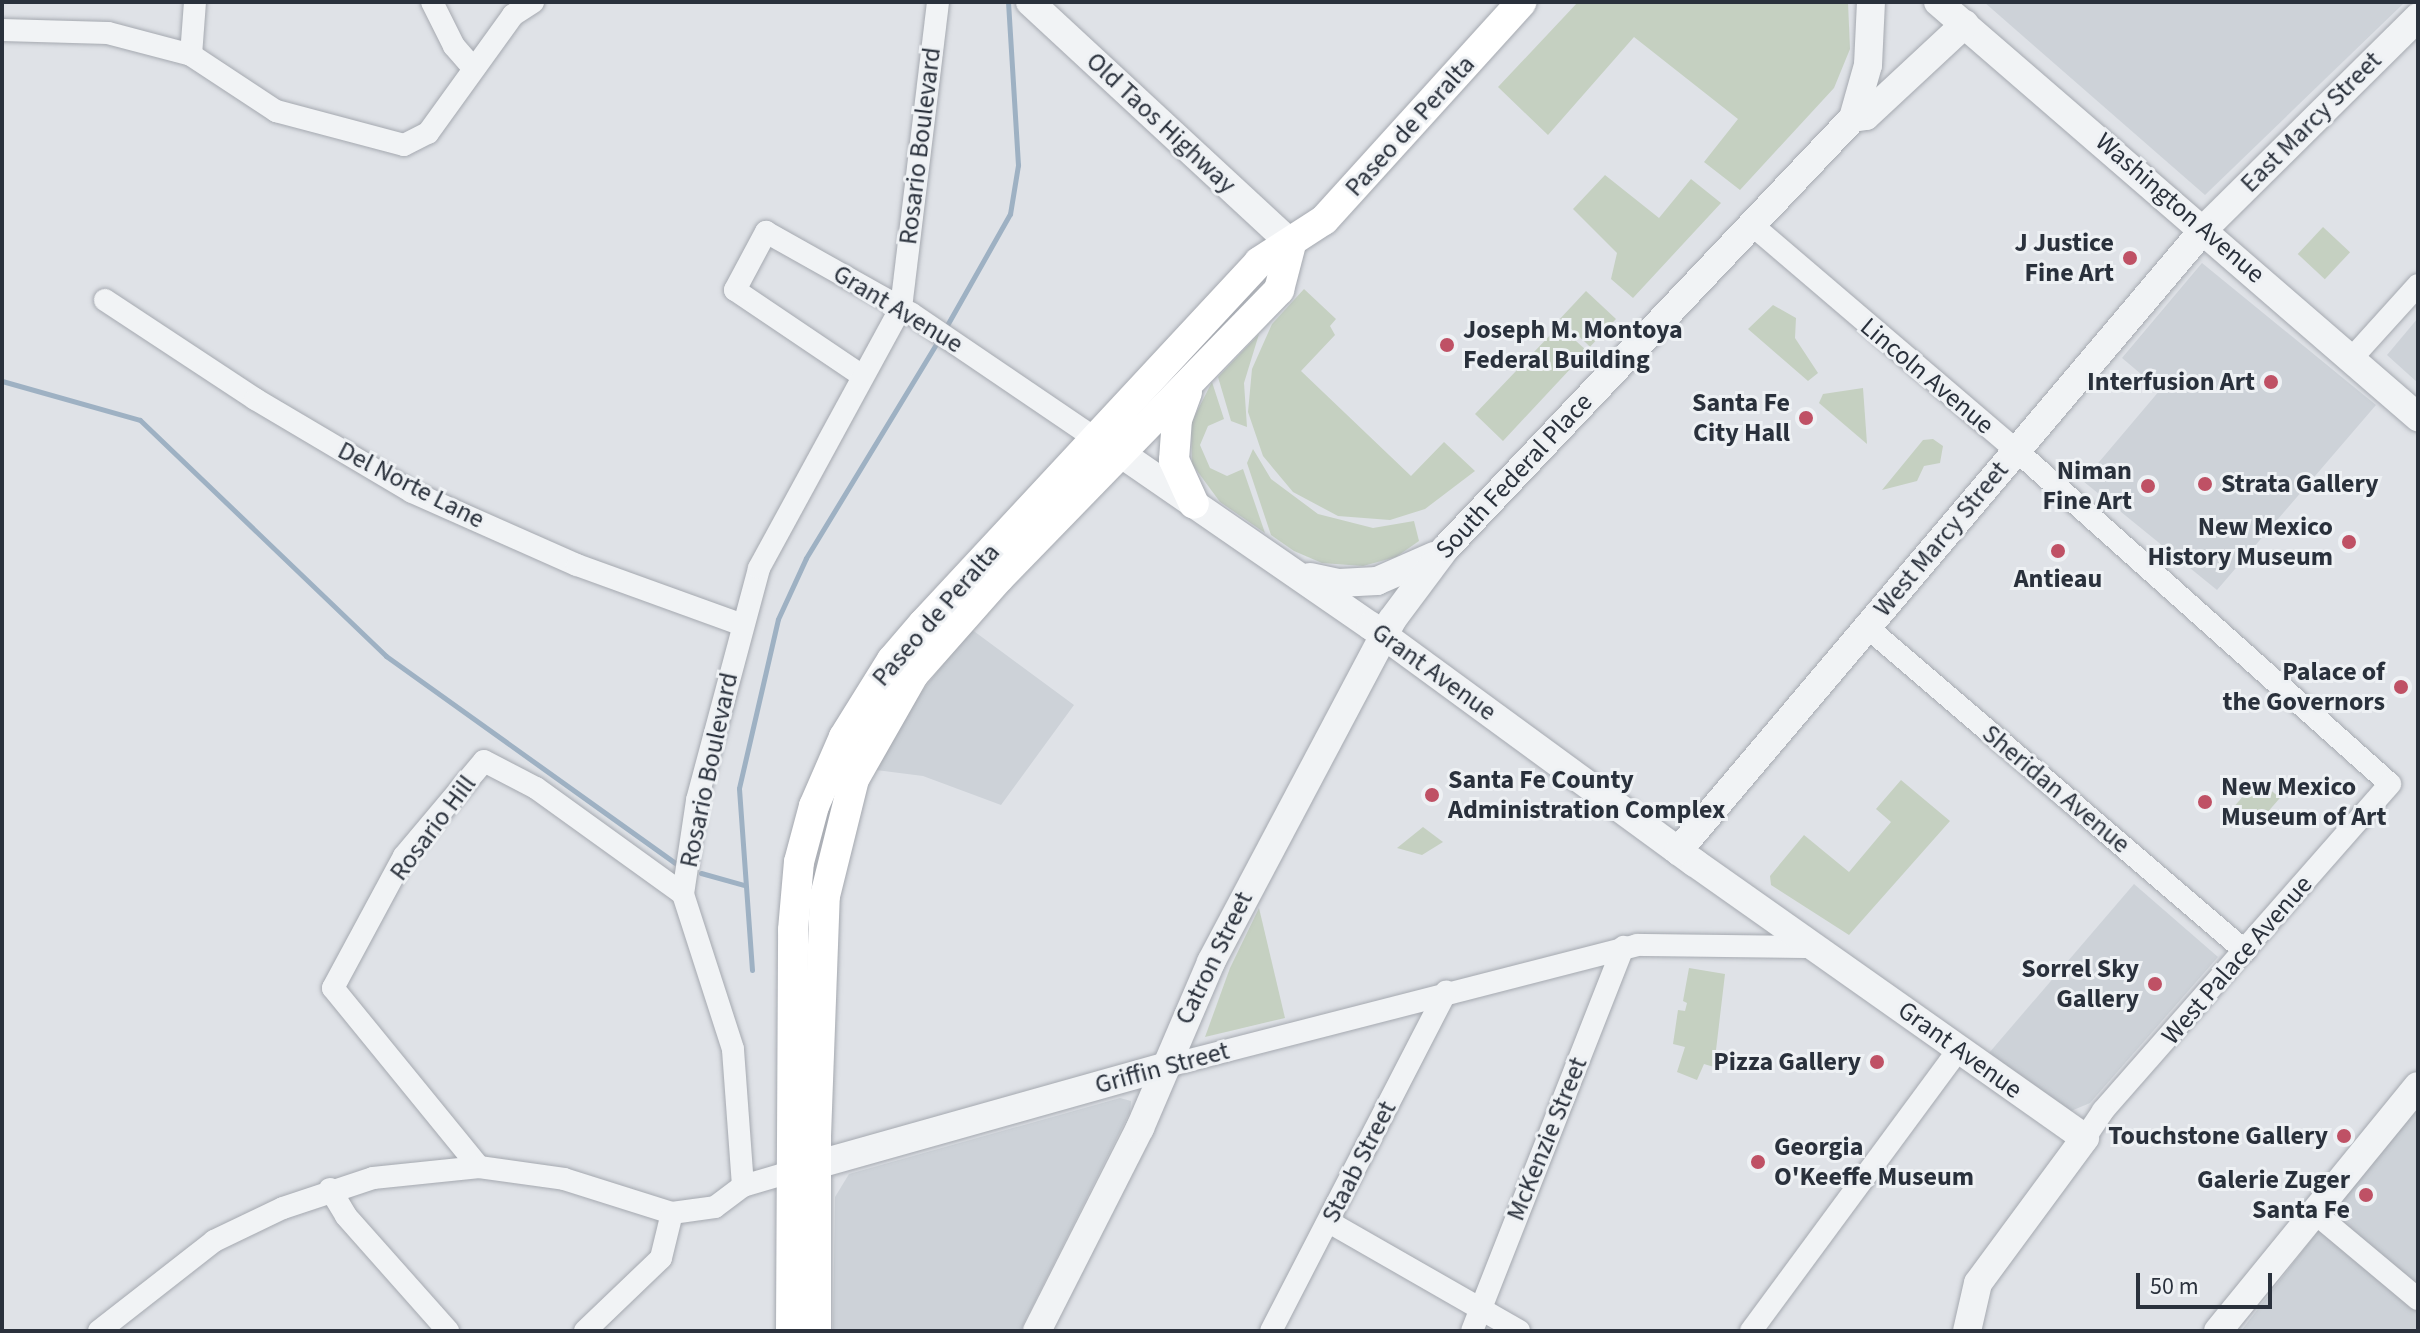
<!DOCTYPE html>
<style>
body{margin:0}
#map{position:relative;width:2420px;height:1333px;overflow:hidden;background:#dfe2e7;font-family:"Source Sans 3",sans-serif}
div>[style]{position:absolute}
.built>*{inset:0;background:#cdd2d8}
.green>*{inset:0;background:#c5d0c1;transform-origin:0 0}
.stream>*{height:5px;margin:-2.5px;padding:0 2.5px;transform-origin:2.5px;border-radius:2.5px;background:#9eb1c3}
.roads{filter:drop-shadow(0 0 2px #a5a9b0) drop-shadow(0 0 2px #a5a9b0)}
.minor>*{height:22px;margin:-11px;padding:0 11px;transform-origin:11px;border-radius:11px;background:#f1f3f5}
.tertiary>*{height:28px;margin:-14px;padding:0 14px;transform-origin:14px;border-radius:14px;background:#f1f3f5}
.secondary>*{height:30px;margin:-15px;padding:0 15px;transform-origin:15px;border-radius:15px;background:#fff}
.dots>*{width:22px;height:22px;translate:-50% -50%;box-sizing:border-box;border:4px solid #eef1f4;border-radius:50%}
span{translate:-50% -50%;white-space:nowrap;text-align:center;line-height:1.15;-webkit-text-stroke:6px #eef1f4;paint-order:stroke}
.street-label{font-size:26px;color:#2a313c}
.poi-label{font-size:26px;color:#2a313c;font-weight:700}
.right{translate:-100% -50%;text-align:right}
.left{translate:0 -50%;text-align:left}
.frame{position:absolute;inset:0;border:4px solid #2a313c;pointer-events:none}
.scale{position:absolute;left:2136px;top:1273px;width:136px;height:36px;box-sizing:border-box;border:4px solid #2a313c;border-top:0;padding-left:10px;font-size:24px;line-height:28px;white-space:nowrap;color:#2a313c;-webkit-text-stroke:6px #eef1f4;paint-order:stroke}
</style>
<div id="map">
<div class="built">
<div style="clip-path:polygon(1984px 2px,2405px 2px,2205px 195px)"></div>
<div style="clip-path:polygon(2202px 263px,2376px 405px,2217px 590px,2083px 481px,2160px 390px,2122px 358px)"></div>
<div style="clip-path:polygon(2418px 318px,2418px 383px,2387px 355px)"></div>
<div style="clip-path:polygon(971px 629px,1074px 705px,1001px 805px,923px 776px,876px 770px,915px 700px)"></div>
<div style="clip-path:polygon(2134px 884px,2218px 957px,2090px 1103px,2071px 1111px,1989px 1053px)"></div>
<div style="clip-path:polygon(1120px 1098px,1131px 1101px,1130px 1112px,1020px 1331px,833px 1331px,835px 1197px,849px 1174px)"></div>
<div style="clip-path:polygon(2418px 1101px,2418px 1331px,2241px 1331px)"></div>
</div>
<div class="green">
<div style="clip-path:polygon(1578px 2px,1848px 2px,1850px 49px,1834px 88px,1740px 190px,1704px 162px,1738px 119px,1634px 37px,1548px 135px,1498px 87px)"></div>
<div style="clip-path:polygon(1605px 175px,1659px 218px,1691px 179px,1721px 203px,1633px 298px,1611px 279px,1617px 253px,1573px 209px)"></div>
<div style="left:2323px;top:227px;width:37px;height:37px;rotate:43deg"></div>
<div style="clip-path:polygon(1304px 289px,1336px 319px,1330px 326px,1335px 335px,1301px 371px,1411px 476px,1444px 442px,1475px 471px,1425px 509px,1390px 520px,1338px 516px,1293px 492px,1263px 456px,1248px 412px,1252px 369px,1272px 324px)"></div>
<div style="left:1586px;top:291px;width:41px;height:38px;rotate:43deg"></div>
<div style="clip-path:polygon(1773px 305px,1796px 318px,1795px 338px,1818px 373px,1808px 381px,1748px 329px)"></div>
<div style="clip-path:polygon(1554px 331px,1560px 336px,1565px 331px,1587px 351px,1503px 441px,1475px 414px)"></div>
<div style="clip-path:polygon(1259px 334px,1244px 383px,1247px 427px,1231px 421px,1218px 377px)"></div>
<div style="clip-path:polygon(1212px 382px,1224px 419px,1208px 426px,1200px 445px,1210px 468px,1227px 476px,1243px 469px,1265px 533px,1220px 502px,1192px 464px,1191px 423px)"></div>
<div style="clip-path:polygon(1863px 388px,1867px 444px,1819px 403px,1823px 394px)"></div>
<div style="clip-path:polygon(1933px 439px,1943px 446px,1940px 463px,1924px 466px,1917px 481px,1882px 490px,1923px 440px)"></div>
<div style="clip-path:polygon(1253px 449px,1271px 479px,1318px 514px,1373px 528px,1414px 521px,1419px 541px,1396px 557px,1363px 566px,1322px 563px,1294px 551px,1271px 535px,1247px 463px)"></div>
<div style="left:2258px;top:779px;width:29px;height:38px;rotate:41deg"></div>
<div style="clip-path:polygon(1901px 780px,1950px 821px,1849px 935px,1771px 885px,1770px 876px,1804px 835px,1849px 872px,1891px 822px,1876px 809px)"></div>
<div style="clip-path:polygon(1423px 827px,1443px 842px,1422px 855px,1397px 848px)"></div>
<div style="clip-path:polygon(1259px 908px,1285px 1018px,1205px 1037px,1230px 968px)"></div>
<div style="clip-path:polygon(1689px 968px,1725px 974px,1714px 1067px,1704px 1064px,1697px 1080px,1677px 1072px,1685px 1047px,1673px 1044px,1678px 1010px,1685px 1011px,1687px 1003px,1683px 1001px)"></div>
</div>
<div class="stream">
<div style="left:946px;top:327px;width:130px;rotate:-60.5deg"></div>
<div style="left:1010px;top:214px;width:50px;rotate:-80.7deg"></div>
<div style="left:1018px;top:165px;width:163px;rotate:-93.5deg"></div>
<div style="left:2px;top:381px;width:143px;rotate:15.8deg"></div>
<div style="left:140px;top:420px;width:341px;rotate:43.8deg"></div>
<div style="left:386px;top:656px;width:355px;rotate:35.6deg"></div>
<div style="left:701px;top:873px;width:45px;rotate:15.6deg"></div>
<div style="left:752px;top:970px;width:182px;rotate:-94.1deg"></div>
<div style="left:739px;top:788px;width:173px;rotate:-77deg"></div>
<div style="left:778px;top:619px;width:67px;rotate:-65.3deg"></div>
<div style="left:806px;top:558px;width:256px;rotate:-58.7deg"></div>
</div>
<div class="roads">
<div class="minor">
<div style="left:195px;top:2px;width:53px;rotate:94.3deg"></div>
<div style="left:191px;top:55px;width:102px;rotate:33.4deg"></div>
<div style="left:276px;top:111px;width:132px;rotate:14.9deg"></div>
<div style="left:404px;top:145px;width:27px;rotate:-27deg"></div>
<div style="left:428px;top:133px;width:145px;rotate:-54.2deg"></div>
<div style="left:513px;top:15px;width:24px;rotate:-33deg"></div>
<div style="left:432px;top:2px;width:49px;rotate:63.4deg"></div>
<div style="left:454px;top:46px;width:29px;rotate:49deg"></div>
<div style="left:2px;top:30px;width:106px;rotate:1.6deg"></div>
<div style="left:108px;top:33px;width:86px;rotate:14.8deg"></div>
<div style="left:1751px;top:224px;width:348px;rotate:40.5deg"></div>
<div style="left:2016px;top:450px;width:501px;rotate:41.77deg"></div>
<div style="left:2390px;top:784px;width:435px;rotate:131.3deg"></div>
<div style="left:2103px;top:1111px;width:32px;rotate:124deg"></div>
<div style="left:105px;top:300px;width:180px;rotate:33.4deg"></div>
<div style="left:255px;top:399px;width:182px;rotate:30.6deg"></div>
<div style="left:412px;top:492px;width:180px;rotate:23.9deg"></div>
<div style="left:577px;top:565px;width:173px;rotate:19.9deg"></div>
<div style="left:2352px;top:358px;width:98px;rotate:-47.9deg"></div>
<div style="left:861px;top:375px;width:152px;rotate:-146deg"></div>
<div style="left:735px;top:290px;width:66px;rotate:-61.9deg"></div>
<div style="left:766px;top:232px;width:167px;rotate:29.3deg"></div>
<div style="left:912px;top:314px;width:233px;rotate:34.2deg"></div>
<div style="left:1867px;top:627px;width:498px;rotate:40.6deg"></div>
<div style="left:1163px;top:1067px;width:489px;rotate:-14.4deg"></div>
<div style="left:1637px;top:945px;width:176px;rotate:0.7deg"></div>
<div style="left:479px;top:1167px;width:231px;rotate:-129.2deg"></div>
<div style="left:333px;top:988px;width:150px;rotate:-61.7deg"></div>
<div style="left:404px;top:856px;width:124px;rotate:-49.9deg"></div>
<div style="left:484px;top:761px;width:59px;rotate:27.4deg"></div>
<div style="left:536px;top:788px;width:181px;rotate:35.8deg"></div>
<div style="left:743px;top:1186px;width:137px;rotate:-94.2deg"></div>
<div style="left:733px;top:1049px;width:163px;rotate:-107.9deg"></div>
<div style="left:683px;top:894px;width:95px;rotate:-81.5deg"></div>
<div style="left:697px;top:800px;width:240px;rotate:-75deg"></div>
<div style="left:759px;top:568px;width:296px;rotate:-61.4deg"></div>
<div style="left:901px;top:308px;width:308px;rotate:-83.1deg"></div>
<div style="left:330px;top:1189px;width:31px;rotate:59deg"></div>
<div style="left:346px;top:1216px;width:154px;rotate:48.4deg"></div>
<div style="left:2315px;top:1213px;width:134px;rotate:39.9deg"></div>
<div style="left:1329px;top:1222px;width:219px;rotate:29.8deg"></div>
<div style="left:99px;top:1331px;width:146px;rotate:-38deg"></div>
<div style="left:214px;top:1241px;width:76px;rotate:-25.6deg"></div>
<div style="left:283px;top:1208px;width:95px;rotate:-18.4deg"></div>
<div style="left:373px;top:1178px;width:107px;rotate:-5.9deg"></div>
<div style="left:479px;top:1167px;width:86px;rotate:8deg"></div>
<div style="left:564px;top:1179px;width:113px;rotate:17.5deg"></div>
<div style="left:585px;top:1331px;width:105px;rotate:-43.8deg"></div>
<div style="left:661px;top:1258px;width:46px;rotate:-76.3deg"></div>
<div style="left:672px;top:1213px;width:43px;rotate:-7.9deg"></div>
<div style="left:715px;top:1207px;width:35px;rotate:-37deg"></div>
<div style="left:743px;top:1186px;width:53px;rotate:-16.4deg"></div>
<div style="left:1271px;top:1331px;width:382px;rotate:-62.7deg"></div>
<div style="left:1472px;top:1331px;width:413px;rotate:-68.5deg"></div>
<div style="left:1751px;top:1331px;width:350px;rotate:-53.6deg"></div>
</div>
<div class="tertiary">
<div style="left:1030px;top:2px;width:356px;rotate:42.8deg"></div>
<div style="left:1938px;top:2px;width:635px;rotate:40.85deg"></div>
<div style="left:1853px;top:118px;width:13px;rotate:-9deg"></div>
<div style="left:1866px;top:116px;width:135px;rotate:-42.9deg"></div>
<div style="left:1123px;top:455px;width:301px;rotate:34.6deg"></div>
<div style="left:1371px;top:626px;width:401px;rotate:36.2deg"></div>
<div style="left:1695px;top:863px;width:477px;rotate:35.2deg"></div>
<div style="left:2085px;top:1138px;width:180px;rotate:126.4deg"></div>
<div style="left:1978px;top:1283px;width:49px;rotate:102.9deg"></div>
<div style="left:1310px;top:577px;width:30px;rotate:12deg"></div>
<div style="left:1339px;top:583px;width:38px;rotate:-3deg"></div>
<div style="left:1377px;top:581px;width:62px;rotate:-23.7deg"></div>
<div style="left:1678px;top:851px;width:816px;rotate:-49.77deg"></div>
<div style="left:2205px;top:228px;width:300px;rotate:-44.7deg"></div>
<div style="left:794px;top:1171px;width:383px;rotate:-15.7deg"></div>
<div style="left:1037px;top:1331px;width:228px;rotate:-63.1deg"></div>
<div style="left:1140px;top:1128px;width:181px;rotate:-66.8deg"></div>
<div style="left:1211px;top:962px;width:387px;rotate:-62.1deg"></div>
<div style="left:1392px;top:620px;width:89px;rotate:-53.3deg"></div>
<div style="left:1445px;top:549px;width:593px;rotate:-46.57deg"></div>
<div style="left:1853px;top:118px;width:55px;rotate:-74.2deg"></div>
<div style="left:1868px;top:65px;width:63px;rotate:-87.3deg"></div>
<div style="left:2218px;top:1331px;width:316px;rotate:-50.8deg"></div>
</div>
<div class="secondary">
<div style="left:1187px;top:392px;width:29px;rotate:110deg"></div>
<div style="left:1177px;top:419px;width:41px;rotate:94.2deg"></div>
<div style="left:1174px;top:460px;width:48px;rotate:65.6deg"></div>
<div style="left:791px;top:1331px;width:401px;rotate:-89.7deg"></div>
<div style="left:793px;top:930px;width:68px;rotate:-85deg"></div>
<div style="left:799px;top:862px;width:58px;rotate:-75deg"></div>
<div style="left:814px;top:806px;width:75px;rotate:-66.5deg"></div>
<div style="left:844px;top:737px;width:91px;rotate:-58.1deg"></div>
<div style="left:892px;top:660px;width:48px;rotate:-49.3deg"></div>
<div style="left:923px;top:624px;width:494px;rotate:-47.1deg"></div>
<div style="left:1259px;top:262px;width:77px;rotate:-32.9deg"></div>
<div style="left:1324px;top:220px;width:294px;rotate:-47.8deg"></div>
<div style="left:816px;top:1331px;width:195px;rotate:-90deg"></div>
<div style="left:816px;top:1136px;width:240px;rotate:-87.9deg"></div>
<div style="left:825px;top:896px;width:121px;rotate:-76.1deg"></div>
<div style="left:854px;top:779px;width:121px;rotate:-60.3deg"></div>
<div style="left:914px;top:674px;width:128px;rotate:-48.5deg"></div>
<div style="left:999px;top:578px;width:402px;rotate:-45.8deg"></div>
<div style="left:1279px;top:290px;width:48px;rotate:-75.4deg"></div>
</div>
</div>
<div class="dots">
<div style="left:2130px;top:258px;background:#bf5165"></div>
<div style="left:1447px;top:345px;background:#bf5165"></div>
<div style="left:2271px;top:382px;background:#bf5165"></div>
<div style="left:1806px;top:418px;background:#bf5165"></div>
<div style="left:2205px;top:484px;background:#bf5165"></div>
<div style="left:2148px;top:486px;background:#bf5165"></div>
<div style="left:2349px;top:542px;background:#bf5165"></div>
<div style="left:2058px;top:551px;background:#bf5165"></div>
<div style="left:2401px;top:687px;background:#bf5165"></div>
<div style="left:1432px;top:795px;background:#bf5165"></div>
<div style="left:2205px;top:802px;background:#bf5165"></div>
<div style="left:2155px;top:984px;background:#bf5165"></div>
<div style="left:1877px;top:1062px;background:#bf5165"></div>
<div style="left:2344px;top:1136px;background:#bf5165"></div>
<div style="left:1758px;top:1162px;background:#bf5165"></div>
<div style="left:2366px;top:1195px;background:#bf5165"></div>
</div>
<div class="street-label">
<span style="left:2311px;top:122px;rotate:-45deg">East Marcy Street</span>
<span style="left:1161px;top:123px;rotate:43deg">Old Taos Highway</span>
<span style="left:1410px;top:126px;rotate:-48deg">Paseo de Peralta</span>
<span style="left:920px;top:146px;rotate:-83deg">Rosario Boulevard</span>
<span style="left:2180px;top:208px;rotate:41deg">Washington Avenue</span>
<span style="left:898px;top:309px;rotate:31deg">Grant Avenue</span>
<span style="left:1927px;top:376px;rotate:40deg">Lincoln Avenue</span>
<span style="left:1514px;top:476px;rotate:-47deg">South Federal Place</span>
<span style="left:411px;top:485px;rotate:27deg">Del Norte Lane</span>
<span style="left:1941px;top:539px;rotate:-50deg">West Marcy Street</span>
<span style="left:936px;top:615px;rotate:-49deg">Paseo de Peralta</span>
<span style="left:1434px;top:672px;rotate:36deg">Grant Avenue</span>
<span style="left:709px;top:770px;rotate:-78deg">Rosario Boulevard</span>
<span style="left:2056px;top:789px;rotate:40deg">Sheridan Avenue</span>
<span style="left:433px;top:828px;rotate:-53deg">Rosario Hill</span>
<span style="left:1214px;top:958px;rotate:-64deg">Catron Street</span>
<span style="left:2237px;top:960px;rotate:-49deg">West Palace Avenue</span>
<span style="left:1960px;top:1050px;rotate:36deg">Grant Avenue</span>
<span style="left:1162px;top:1068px;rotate:-15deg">Griffin Street</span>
<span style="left:1547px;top:1139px;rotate:-68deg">McKenzie Street</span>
<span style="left:1359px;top:1162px;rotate:-63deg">Staab Street</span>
</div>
<div class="poi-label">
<span class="right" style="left:2114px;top:258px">J Justice<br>Fine Art</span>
<span class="left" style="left:1463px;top:345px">Joseph M. Montoya<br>Federal Building</span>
<span class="right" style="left:2255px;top:382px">Interfusion Art</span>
<span class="right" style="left:1790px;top:418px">Santa Fe<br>City Hall</span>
<span class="right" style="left:2132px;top:486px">Niman<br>Fine Art</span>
<span class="left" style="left:2221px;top:484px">Strata Gallery</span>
<span class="right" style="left:2333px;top:542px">New Mexico<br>History Museum</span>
<span style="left:2058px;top:579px">Antieau</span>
<span class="right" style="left:2385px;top:687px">Palace of<br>the Governors</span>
<span class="left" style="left:1448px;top:795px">Santa Fe County<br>Administration Complex</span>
<span class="left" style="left:2221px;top:802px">New Mexico<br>Museum of Art</span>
<span class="right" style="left:2139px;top:984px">Sorrel Sky<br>Gallery</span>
<span class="right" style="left:1861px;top:1062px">Pizza Gallery</span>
<span class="right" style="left:2328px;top:1136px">Touchstone Gallery</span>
<span class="left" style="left:1774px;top:1162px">Georgia<br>O'Keeffe Museum</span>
<span class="right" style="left:2350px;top:1195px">Galerie Zuger<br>Santa Fe</span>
</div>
<div class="frame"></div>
<div class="scale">50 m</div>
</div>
